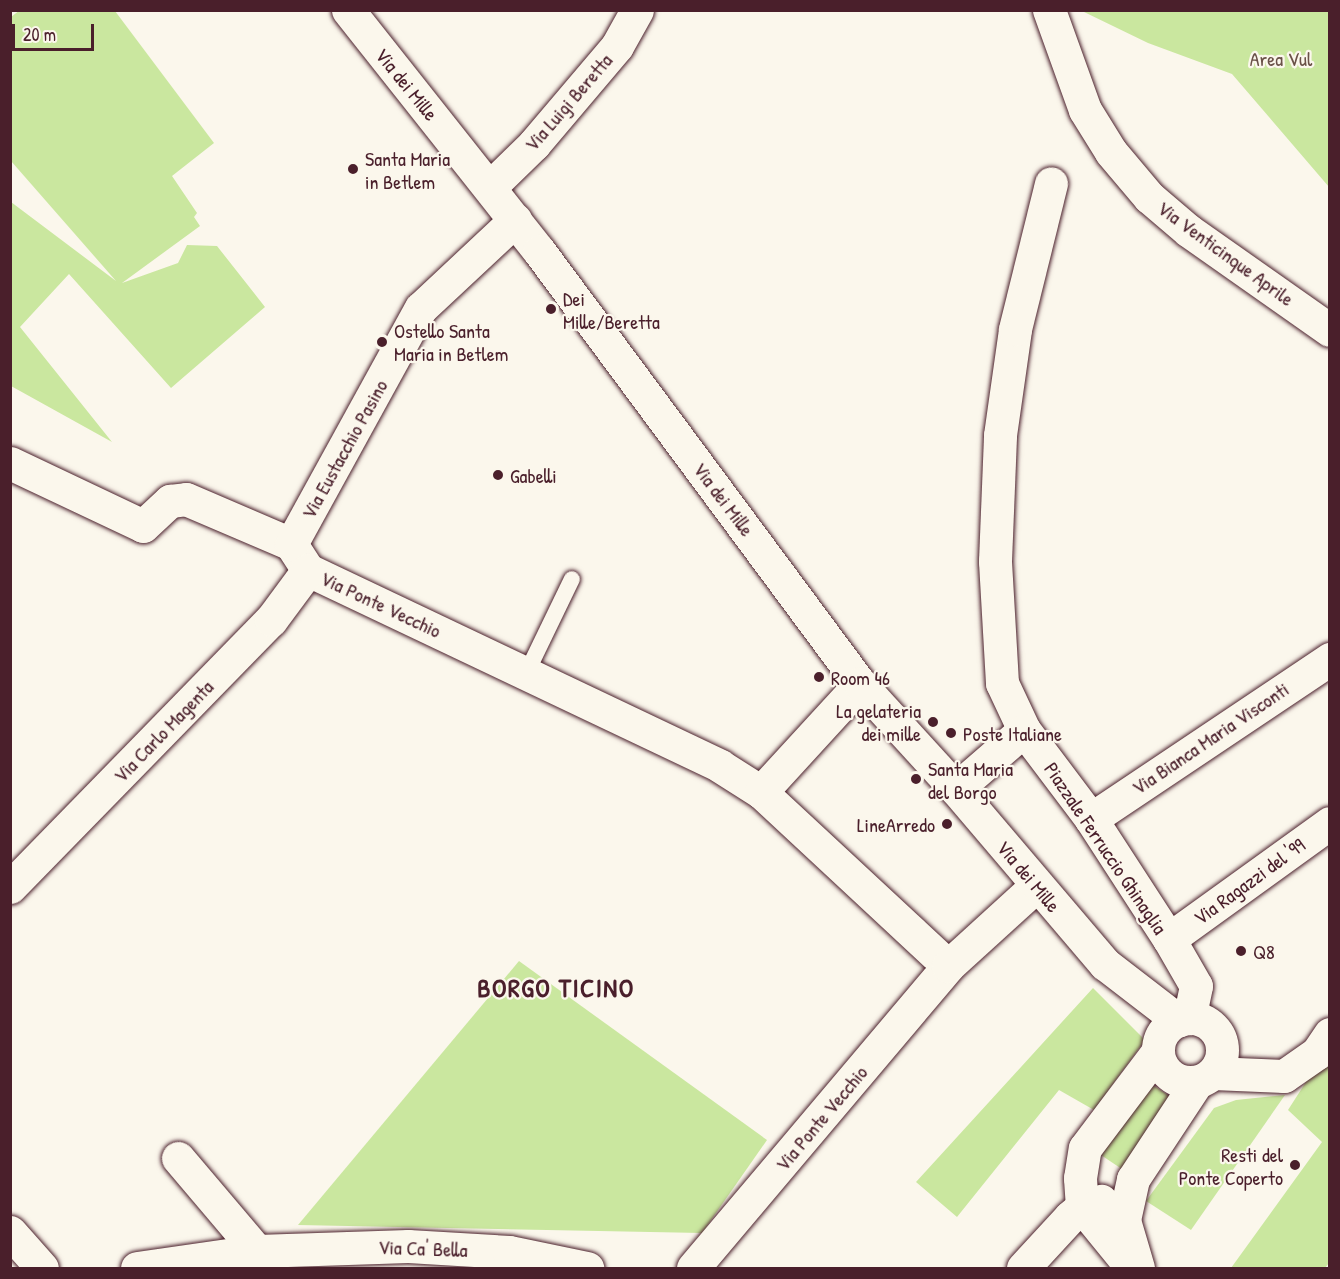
<!DOCTYPE html>
<style>
body{margin:0}
#map{position:relative;width:1340px;height:1279px;overflow:hidden;background:#fbf7ec;font-family:"Patrick Hand",sans-serif}
div>[style]{position:absolute}
.green>*{inset:0;background:#cae79f;transform-origin:0 0}
.roads{filter:drop-shadow(0 0 2px #4a1f2b) drop-shadow(0 0 2px #4a1f2b)}
.lane>*{height:16px;margin:-8px;padding:0 8px;transform-origin:8px;border-radius:8px;background:#fbf7ec}
.street>*{height:33px;margin:-16.5px;padding:0 16.5px;transform-origin:16.5px;border-radius:16.5px;background:#fbf7ec}
.secondary>*{height:33px;margin:-16.5px;padding:0 16.5px;transform-origin:16.5px;border-radius:16.5px;background:#fbf7ec}
.secondary>.ring{margin:-16.5px;padding:0;box-sizing:content-box;background:none;border:33px solid #fbf7ec;border-radius:50%}
.dots>*{width:16px;height:16px;translate:-50% -50%;box-sizing:border-box;border:3px solid #fbf7ec;border-radius:50%}
span{translate:-50% -50%;white-space:nowrap;text-align:center;line-height:1.15;-webkit-text-stroke:4.5px #fbf7ec;paint-order:stroke}
.park-label{font-size:20px;color:#6a5148}
.street-label{font-size:20px;color:#4a1f2b}
.poi-label{font-size:20px;color:#4a1f2b}
.left{translate:0 -50%;text-align:left}
.right{translate:-100% -50%;text-align:right}
.district-label{font-size:26px;color:#4a1f2b;font-weight:700;letter-spacing:1.5px}
.frame{position:absolute;inset:0;border:12px solid #4a1f2b;pointer-events:none}
.scale{position:absolute;left:12px;top:24px;width:82px;height:27px;box-sizing:border-box;border:3px solid #4a1f2b;border-top:0;padding-left:8px;font-size:18px;line-height:21px;white-space:nowrap;color:#4a1f2b;-webkit-text-stroke:4px #fbf7ec;paint-order:stroke}
</style>
<div id="map">
<div class="green">
<div style="clip-path:polygon(20px 10px,115px 11px,214px 143px,172px 176px,197px 213px,194px 217px,200px 226px,122px 283px,178px 263px,187px 245px,217px 246px,265px 307px,171px 388px,69px 274px,20px 327px,112px 442px,11px 386px,11px 202px,116px 281px,11px 161px,11px 17px)"></div>
<div style="clip-path:polygon(1082px 11px,1329px 11px,1329px 187px,1232px 74px,1148px 43px)"></div>
<div style="clip-path:polygon(519px 961px,767px 1140px,702px 1233px,298px 1225px)"></div>
<div style="clip-path:polygon(1093px 988px,1145px 1040px,1094px 1110px,1059px 1090px,957px 1217px,916px 1182px)"></div>
<div style="clip-path:polygon(1329px 1046px,1329px 1263px,1325px 1268px,1231px 1268px,1322px 1142px,1288px 1110px)"></div>
<div style="left:1150px;top:1083px;width:30px;height:87px;rotate:34deg"></div>
<div style="clip-path:polygon(1285px 1095px,1191px 1230px,1146px 1201px,1214px 1108px,1236px 1100px)"></div>
</div>
<div class="roads">
<div class="lane">
<div style="left:527px;top:672px;width:103px;rotate:-64.2deg"></div>
</div>
<div class="street">
<div style="left:490px;top:187px;width:62px;rotate:-44.3deg"></div>
<div style="left:534px;top:144px;width:128px;rotate:-49.7deg"></div>
<div style="left:617px;top:46px;width:41px;rotate:-60.9deg"></div>
<div style="left:10px;top:463px;width:147px;rotate:25.3deg"></div>
<div style="left:143px;top:526px;width:37px;rotate:-43deg"></div>
<div style="left:170px;top:501px;width:16px;rotate:-7deg"></div>
<div style="left:186px;top:499px;width:114px;rotate:23.2deg"></div>
<div style="left:291px;top:544px;width:31px;rotate:57deg"></div>
<div style="left:308px;top:570px;width:456px;rotate:25.4deg"></div>
<div style="left:720px;top:766px;width:49px;rotate:32.4deg"></div>
<div style="left:761px;top:792px;width:255px;rotate:42.9deg"></div>
<div style="left:291px;top:544px;width:269px;rotate:-61.2deg"></div>
<div style="left:421px;top:308px;width:129px;rotate:-43.1deg"></div>
<div style="left:1024px;top:730px;width:52px;rotate:-115.1deg"></div>
<div style="left:1002px;top:683px;width:122px;rotate:-93.3deg"></div>
<div style="left:995px;top:561px;width:126px;rotate:-87.7deg"></div>
<div style="left:1000px;top:435px;width:107px;rotate:-81.9deg"></div>
<div style="left:1015px;top:329px;width:150px;rotate:-76.1deg"></div>
<div style="left:956px;top:789px;width:90px;rotate:-40.9deg"></div>
<div style="left:1024px;top:730px;width:111px;rotate:53deg"></div>
<div style="left:1091px;top:819px;width:143px;rotate:57deg"></div>
<div style="left:1169px;top:939px;width:54px;rotate:60.1deg"></div>
<div style="left:1196px;top:986px;width:33px;rotate:102deg"></div>
<div style="left:761px;top:792px;width:147px;rotate:-47.5deg"></div>
<div style="left:1091px;top:819px;width:288px;rotate:-33.8deg"></div>
<div style="left:10px;top:887px;width:373px;rotate:-45.7deg"></div>
<div style="left:271px;top:620px;width:62px;rotate:-53.5deg"></div>
<div style="left:1169px;top:939px;width:198px;rotate:-35.8deg"></div>
<div style="left:178px;top:1158px;width:122px;rotate:49.7deg"></div>
<div style="left:10px;top:1232px;width:48px;rotate:48.4deg"></div>
<div style="left:137px;top:1268px;width:121px;rotate:-8.1deg"></div>
<div style="left:257px;top:1251px;width:151px;rotate:-1.9deg"></div>
<div style="left:408px;top:1246px;width:101px;rotate:3.4deg"></div>
<div style="left:509px;top:1252px;width:80px;rotate:11.6deg"></div>
<div style="left:693px;top:1268px;width:395px;rotate:-49.8deg"></div>
<div style="left:948px;top:966px;width:119px;rotate:-42.3deg"></div>
<div style="left:1023px;top:1268px;width:69px;rotate:-47.3deg"></div>
<div style="left:1070px;top:1217px;width:16px;rotate:-40deg"></div>
<div style="left:1082px;top:1207px;width:20px;rotate:-18deg"></div>
<div style="left:1132px;top:1268px;width:79px;rotate:-129.3deg"></div>
<div style="left:1082px;top:1207px;width:29px;rotate:-94deg"></div>
<div style="left:1080px;top:1178px;width:30px;rotate:-81deg"></div>
<div style="left:1085px;top:1148px;width:121px;rotate:-53deg"></div>
<div style="left:1138px;top:1268px;width:50px;rotate:-106.3deg"></div>
<div style="left:1124px;top:1220px;width:42px;rotate:-77.6deg"></div>
<div style="left:1133px;top:1179px;width:116px;rotate:-56.6deg"></div>
</div>
<div class="secondary">
<div style="left:348px;top:10px;width:308px;rotate:51.6deg"></div>
<div style="left:539px;top:251px;width:539px;rotate:53.45deg"></div>
<div style="left:860px;top:684px;width:142px;rotate:47.6deg"></div>
<div style="left:956px;top:789px;width:230px;rotate:49.6deg"></div>
<div style="left:1105px;top:964px;width:93px;rotate:37.6deg"></div>
<div style="left:1049px;top:10px;width:106px;rotate:70.2deg"></div>
<div style="left:1085px;top:110px;width:49px;rotate:58.2deg"></div>
<div style="left:1111px;top:152px;width:59px;rotate:49.8deg"></div>
<div style="left:1149px;top:197px;width:52px;rotate:40.4deg"></div>
<div style="left:1189px;top:231px;width:172px;rotate:35.1deg"></div>
<div class="ring" style="left:1158px;top:1018px;width:31px;height:31px"></div>
<div style="left:1213px;top:1073px;width:71px;rotate:2.4deg"></div>
<div style="left:1284px;top:1076px;width:40px;rotate:-34.9deg"></div>
<div style="left:1317px;top:1053px;width:23px;rotate:-56deg"></div>
</div>
</div>
<div class="dots">
<div style="left:353px;top:169px;background:#4a1f2b"></div>
<div style="left:551px;top:309px;background:#4a1f2b"></div>
<div style="left:382px;top:342px;background:#4a1f2b"></div>
<div style="left:498px;top:475px;background:#4a1f2b"></div>
<div style="left:819px;top:677px;background:#4a1f2b"></div>
<div style="left:933px;top:722px;background:#4a1f2b"></div>
<div style="left:951px;top:733px;background:#4a1f2b"></div>
<div style="left:916px;top:779px;background:#4a1f2b"></div>
<div style="left:947px;top:824px;background:#4a1f2b"></div>
<div style="left:1241px;top:951px;background:#4a1f2b"></div>
<div style="left:1295px;top:1165px;background:#4a1f2b"></div>
</div>
<div class="park-label">
<span style="left:1281px;top:58px">Area Vul</span>
</div>
<div class="street-label">
<span style="left:407px;top:84px;rotate:51deg">Via dei Mille</span>
<span style="left:568px;top:102px;rotate:-49deg">Via Luigi Beretta</span>
<span style="left:1226px;top:253px;rotate:36deg">Via Venticinque Aprile</span>
<span style="left:344px;top:449px;rotate:-61deg">Via Eustacchio Pasino</span>
<span style="left:724px;top:499px;rotate:53deg">Via dei Mille</span>
<span style="left:381px;top:604px;rotate:25deg">Via Ponte Vecchio</span>
<span style="left:163px;top:731px;rotate:-46deg">Via Carlo Magenta</span>
<span style="left:1210px;top:738px;rotate:-34deg">Via Bianca Maria Visconti</span>
<span style="left:1106px;top:848px;rotate:56deg">Piazzale Ferruccio Ghinaglia</span>
<span style="left:1029px;top:876px;rotate:50deg">Via dei Mille</span>
<span style="left:1249px;top:881px;rotate:-36deg">Via Ragazzi del '99</span>
<span style="left:821px;top:1118px;rotate:-50deg">Via Ponte Vecchio</span>
<span style="left:423px;top:1248px;rotate:2deg">Via Ca' Bella</span>
</div>
<div class="poi-label">
<span class="left" style="left:365px;top:170px">Santa Maria<br>in Betlem</span>
<span class="left" style="left:563px;top:310px">Dei<br>Mille/Beretta</span>
<span class="left" style="left:394px;top:342px">Ostello Santa<br>Maria in Betlem</span>
<span class="left" style="left:510px;top:475px">Gabelli</span>
<span class="left" style="left:831px;top:677px">Room 46</span>
<span class="right" style="left:921px;top:722px">La gelateria<br>dei mille</span>
<span class="left" style="left:963px;top:733px">Poste Italiane</span>
<span class="left" style="left:928px;top:780px">Santa Maria<br>del Borgo</span>
<span class="right" style="left:935px;top:824px">LineArredo</span>
<span class="left" style="left:1253px;top:951px">Q8</span>
<span class="right" style="left:1283px;top:1166px">Resti del<br>Ponte Coperto</span>
</div>
<div class="district-label">
<span style="left:556px;top:988px">BORGO TICINO</span>
</div>
<div class="frame"></div>
<div class="scale">20 m</div>
</div>
